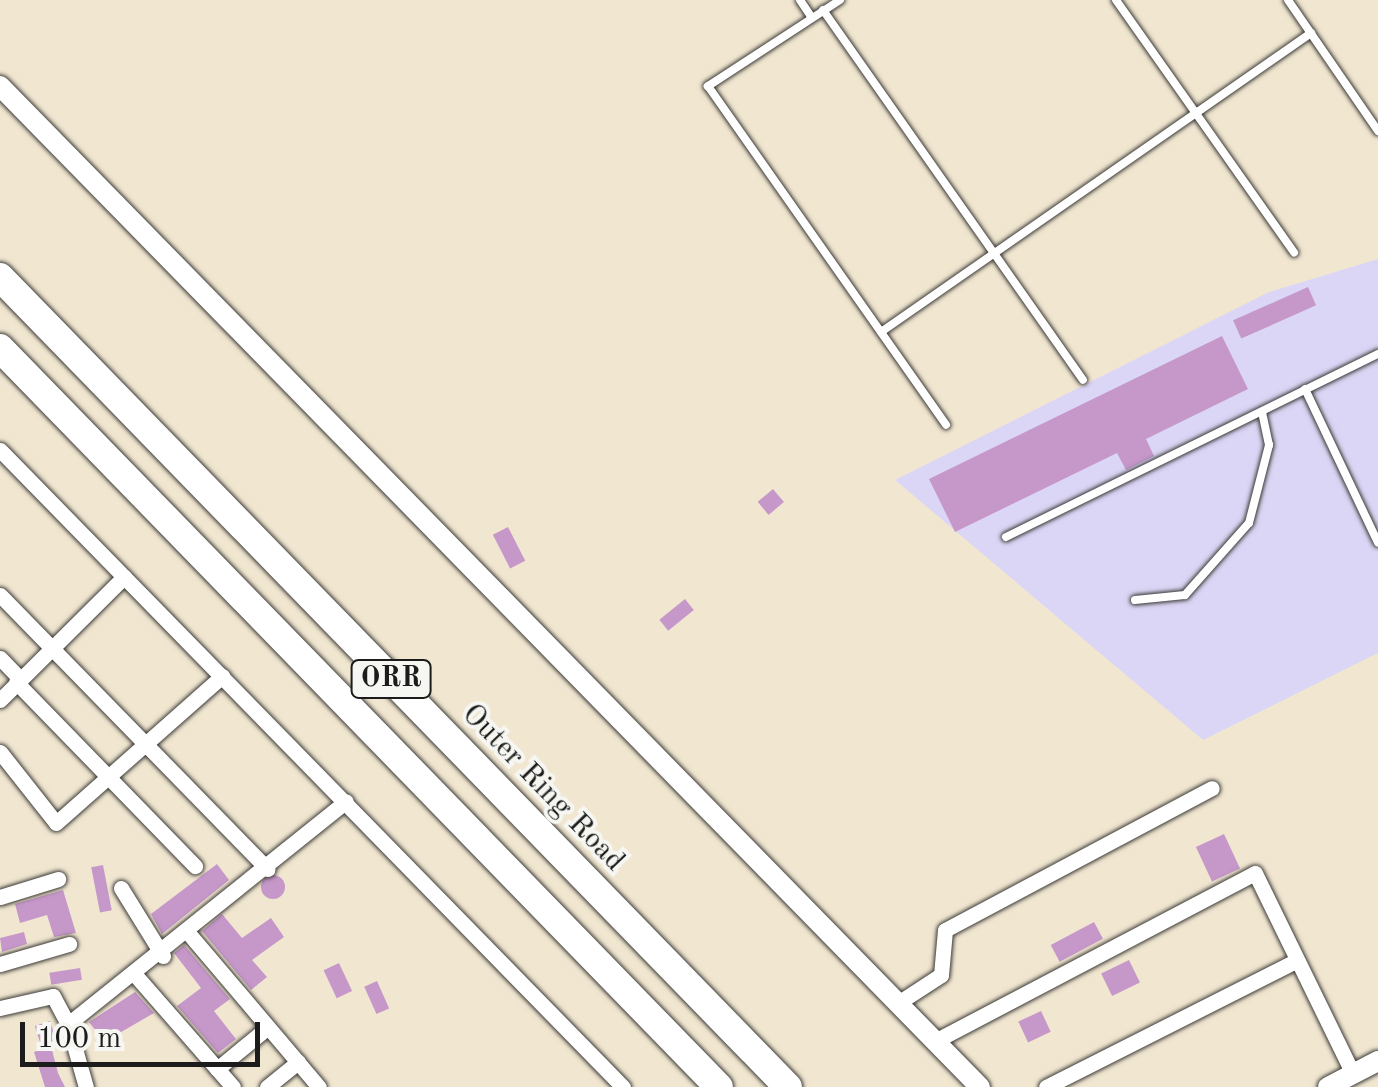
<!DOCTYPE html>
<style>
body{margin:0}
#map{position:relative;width:1378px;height:1087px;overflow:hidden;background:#f1e7d1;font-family:"Old Standard TT",serif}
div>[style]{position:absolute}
.built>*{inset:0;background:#dcd6f6}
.building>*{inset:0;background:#c698ca;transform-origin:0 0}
.round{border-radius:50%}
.roads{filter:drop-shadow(0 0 2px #3c3a37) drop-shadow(0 0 2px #3c3a37)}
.lane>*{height:8px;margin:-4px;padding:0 4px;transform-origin:4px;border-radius:4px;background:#fff}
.street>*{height:15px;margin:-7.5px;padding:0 7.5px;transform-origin:7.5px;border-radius:7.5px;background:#fff}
.secondary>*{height:20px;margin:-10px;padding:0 10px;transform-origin:10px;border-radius:10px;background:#fff}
.highway>*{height:28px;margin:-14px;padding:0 14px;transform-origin:14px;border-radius:14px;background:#fff}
span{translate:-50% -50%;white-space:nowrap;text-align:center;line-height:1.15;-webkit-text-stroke:8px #f6f6f2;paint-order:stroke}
.shield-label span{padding:2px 8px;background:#f6f6f2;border:2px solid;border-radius:8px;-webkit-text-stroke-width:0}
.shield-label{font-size:28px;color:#1c1c1c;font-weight:700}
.street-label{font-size:30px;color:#1c1c1c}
.scale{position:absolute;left:20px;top:1022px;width:240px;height:45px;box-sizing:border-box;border:5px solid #1c1c1c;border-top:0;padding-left:12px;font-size:30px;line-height:35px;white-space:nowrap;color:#1c1c1c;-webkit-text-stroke:8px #f6f6f2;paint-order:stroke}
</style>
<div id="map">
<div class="built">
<div style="clip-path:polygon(1378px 259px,1378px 653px,1203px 740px,895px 480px,1269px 292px)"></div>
</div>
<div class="building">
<div style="left:1308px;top:287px;width:20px;height:82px;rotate:66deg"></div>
<div style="clip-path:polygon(1222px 336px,1248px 389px,1146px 439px,1154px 456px,1126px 470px,1117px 453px,955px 532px,929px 479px)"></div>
<div style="left:773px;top:489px;width:17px;height:20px;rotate:50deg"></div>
<div style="left:508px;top:527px;width:38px;height:17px;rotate:63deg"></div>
<div style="left:685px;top:599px;width:14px;height:33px;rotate:51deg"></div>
<div style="left:1224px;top:834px;width:38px;height:31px;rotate:65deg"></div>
<div style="clip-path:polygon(217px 864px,229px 880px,162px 934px,151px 914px)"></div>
<div style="left:103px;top:865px;width:46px;height:12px;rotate:79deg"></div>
<div class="round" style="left:261px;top:875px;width:24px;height:24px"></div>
<div style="clip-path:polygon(63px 890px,76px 933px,54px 937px,47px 915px,20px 923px,15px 904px)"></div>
<div style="clip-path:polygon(222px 914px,242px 938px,271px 918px,284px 937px,252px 960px,267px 977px,251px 990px,202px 931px)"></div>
<div style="left:1094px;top:922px;width:19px;height:49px;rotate:62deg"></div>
<div style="clip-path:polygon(24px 932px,27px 944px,2px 952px,0 938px)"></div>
<div style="clip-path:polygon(184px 945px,230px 999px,214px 1011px,236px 1039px,218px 1053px,177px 1006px,201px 988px,174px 953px)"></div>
<div style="left:1129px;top:960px;width:25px;height:31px;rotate:64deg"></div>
<div style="left:339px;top:963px;width:31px;height:17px;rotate:65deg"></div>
<div style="left:80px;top:968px;width:12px;height:31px;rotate:81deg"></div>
<div style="left:377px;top:981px;width:30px;height:14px;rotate:66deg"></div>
<div style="clip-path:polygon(135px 992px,154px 1013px,104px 1042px,89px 1022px)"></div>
<div style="left:1041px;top:1011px;width:23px;height:25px;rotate:65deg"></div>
<div style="left:50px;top:1021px;width:20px;height:16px;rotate:72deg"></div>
<div style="clip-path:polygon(51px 1046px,58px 1073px,65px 1087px,45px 1087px,34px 1052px)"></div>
</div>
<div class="roads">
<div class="lane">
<div style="left:800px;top:0;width:18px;rotate:56deg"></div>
<div style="left:840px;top:0;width:158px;rotate:146.9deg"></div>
<div style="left:708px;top:86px;width:414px;rotate:54.9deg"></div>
<div style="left:1116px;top:0;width:309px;rotate:54.8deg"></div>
<div style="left:1288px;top:0;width:159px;rotate:55.5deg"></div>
<div style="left:823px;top:10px;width:452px;rotate:54.9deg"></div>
<div style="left:881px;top:332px;width:524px;rotate:-34.81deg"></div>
<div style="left:1305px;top:389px;width:170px;rotate:64.6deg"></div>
<div style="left:1006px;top:537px;width:415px;rotate:-26.2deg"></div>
<div style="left:1135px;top:600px;width:50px;rotate:-5.7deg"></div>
<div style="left:1185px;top:595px;width:96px;rotate:-48.4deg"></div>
<div style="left:1249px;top:523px;width:81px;rotate:-75.6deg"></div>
<div style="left:1269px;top:445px;width:34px;rotate:-102deg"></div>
</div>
<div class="street">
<div style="left:0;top:450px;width:891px;rotate:45.64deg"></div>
<div style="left:0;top:595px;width:383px;rotate:45.7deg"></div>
<div style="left:0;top:658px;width:28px;rotate:46deg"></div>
<div style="left:16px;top:682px;width:257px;rotate:45.8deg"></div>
<div style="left:0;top:700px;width:175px;rotate:-44.8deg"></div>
<div style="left:0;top:752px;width:90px;rotate:51.7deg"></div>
<div style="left:56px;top:823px;width:222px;rotate:-41.5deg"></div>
<div style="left:121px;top:888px;width:80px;rotate:58.3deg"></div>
<div style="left:0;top:897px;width:61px;rotate:-17.2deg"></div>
<div style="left:190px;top:935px;width:199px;rotate:49.7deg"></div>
<div style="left:0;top:964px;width:72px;rotate:-16.2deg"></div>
<div style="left:137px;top:977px;width:146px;rotate:48.9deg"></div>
<div style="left:898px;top:1003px;width:51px;rotate:-33.1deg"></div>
<div style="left:941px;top:975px;width:45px;rotate:-84.9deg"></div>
<div style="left:945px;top:930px;width:302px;rotate:-28deg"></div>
<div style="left:0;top:1008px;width:54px;rotate:-12.8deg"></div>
<div style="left:53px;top:996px;width:32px;rotate:62deg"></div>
<div style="left:68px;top:1024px;width:356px;rotate:-38.7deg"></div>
<div style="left:68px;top:1024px;width:66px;rotate:74.1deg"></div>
<div style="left:935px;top:1041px;width:361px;rotate:-27.7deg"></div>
<div style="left:1255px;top:873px;width:224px;rotate:64deg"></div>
<div style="left:217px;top:1069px;width:66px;rotate:-39.5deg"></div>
<div style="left:267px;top:1087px;width:40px;rotate:-39deg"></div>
<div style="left:1046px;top:1087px;width:279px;rotate:-26.8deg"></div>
</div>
<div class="secondary">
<div style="left:0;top:86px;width:1401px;rotate:45.61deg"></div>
<div style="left:1328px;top:1087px;width:56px;rotate:-27.5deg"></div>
</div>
<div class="highway">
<div style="left:0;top:277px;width:1130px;rotate:45.79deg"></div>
<div style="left:0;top:348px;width:1031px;rotate:45.79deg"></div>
</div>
</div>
<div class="shield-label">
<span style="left:391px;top:679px">ORR</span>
</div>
<div class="street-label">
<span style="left:543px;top:788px;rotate:46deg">Outer Ring Road</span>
</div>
<div class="scale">100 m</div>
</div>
